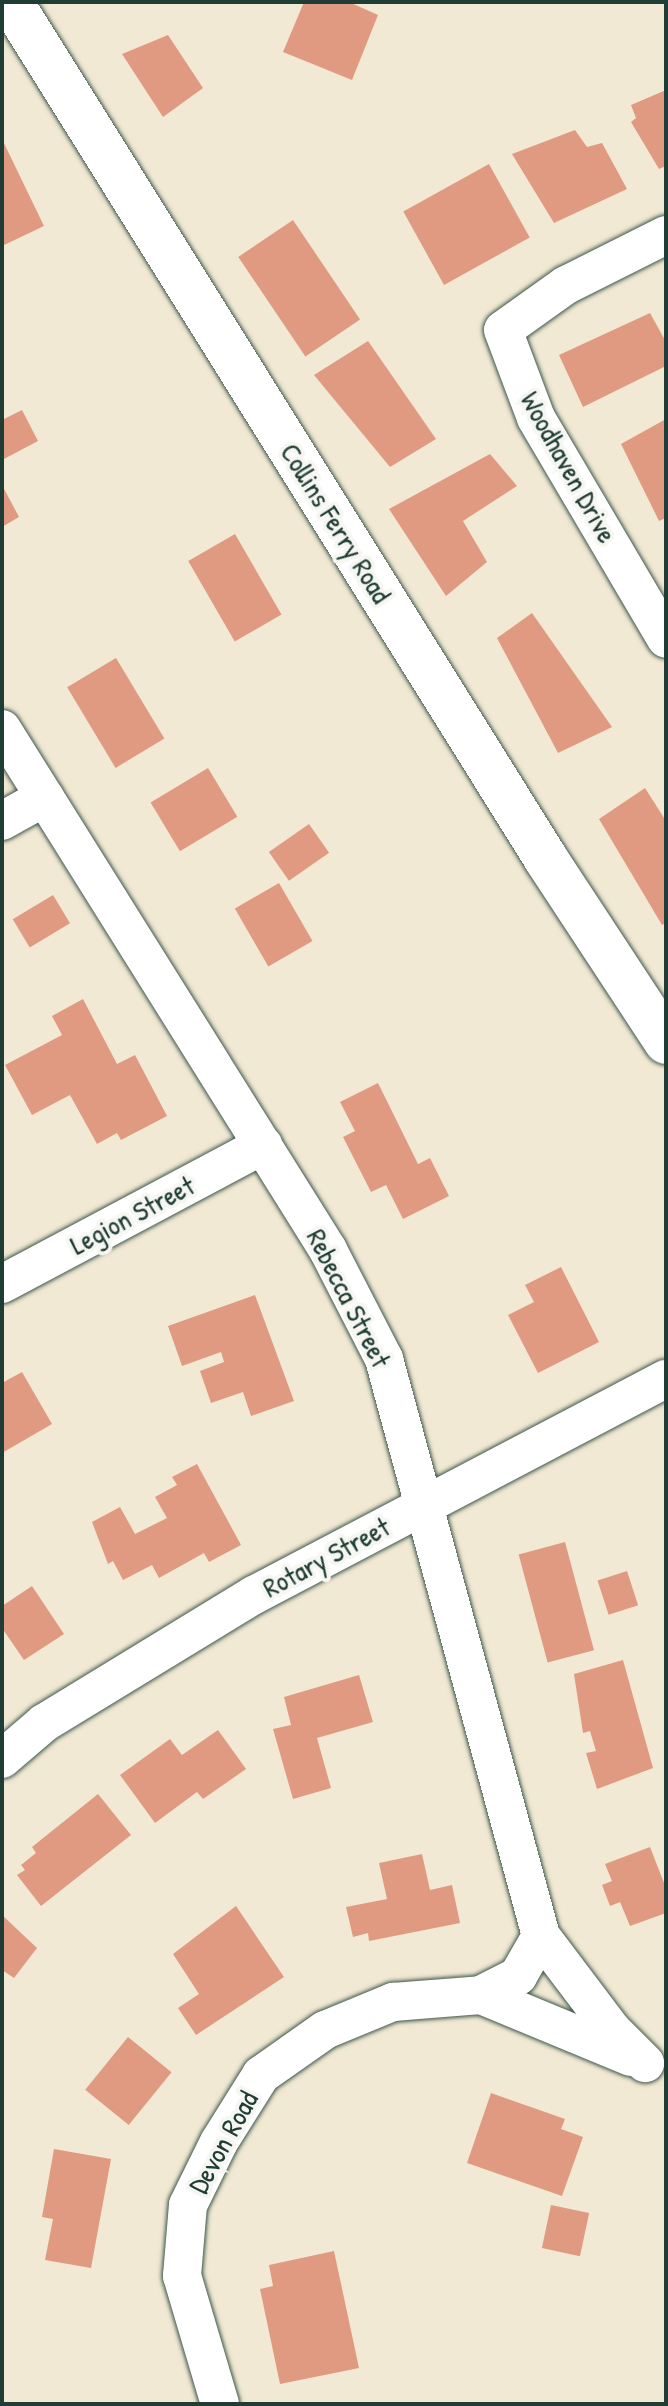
<!DOCTYPE html>
<style>
body{margin:0}
#map{position:relative;width:668px;height:2406px;overflow:hidden;background:#f1e9d3;font-family:"Patrick Hand",sans-serif}
div>[style]{position:absolute}
.building>*{inset:0;background:#e19a82;transform-origin:0 0}
.roads{filter:drop-shadow(0 0 2px #3e574c) drop-shadow(0 0 2px #3e574c)}
.minor>*{height:38px;margin:-19px;padding:0 19px;transform-origin:19px;border-radius:19px;background:#fff}
.tertiary>*{height:44px;margin:-22px;padding:0 22px;transform-origin:22px;border-radius:22px;background:#fff}
span{translate:-50% -50%;white-space:nowrap;text-align:center;line-height:1.15;-webkit-text-stroke:8px #f6f6f2;paint-order:stroke}
.street-label{font-size:28px;color:#1f3d34}
.frame{position:absolute;inset:0;border:4px solid #1f3d34;pointer-events:none}
</style>
<div id="map">
<div class="building">
<div style="clip-path:polygon(304px 2px,349px 2px,378px 15px,352px 80px,283px 52px)"></div>
<div style="clip-path:polygon(168px 35px,203px 88px,163px 117px,122px 54px)"></div>
<div style="clip-path:polygon(666px 90px,666px 166px,659px 169px,631px 122px,636px 118px,631px 105px)"></div>
<div style="clip-path:polygon(575px 130px,587px 147px,602px 143px,627px 189px,554px 223px,512px 154px)"></div>
<div style="clip-path:polygon(2px 139px,44px 226px,2px 246px)"></div>
<div style="left:489px;top:164px;width:84px;height:98px;rotate:61deg"></div>
<div style="left:293px;top:220px;width:120px;height:66px;rotate:56deg"></div>
<div style="clip-path:polygon(650px 313px,666px 342px,666px 366px,583px 407px,559px 355px)"></div>
<div style="clip-path:polygon(368px 341px,436px 439px,390px 467px,314px 375px)"></div>
<div style="clip-path:polygon(22px 410px,38px 441px,2px 460px,2px 420px)"></div>
<div style="clip-path:polygon(666px 419px,666px 518px,659px 521px,621px 444px)"></div>
<div style="clip-path:polygon(490px 454px,517px 486px,463px 521px,487px 562px,446px 596px,389px 509px)"></div>
<div style="clip-path:polygon(2px 485px,19px 517px,2px 527px)"></div>
<div style="left:235px;top:534px;width:93px;height:54px;rotate:60deg"></div>
<div style="clip-path:polygon(532px 613px,612px 727px,558px 753px,497px 638px)"></div>
<div style="left:116px;top:658px;width:94px;height:57px;rotate:59deg"></div>
<div style="left:208px;top:768px;width:57px;height:67px;rotate:59deg"></div>
<div style="clip-path:polygon(645px 788px,666px 821px,666px 923px,662px 925px,599px 819px)"></div>
<div style="left:309px;top:824px;width:35px;height:49px;rotate:55deg"></div>
<div style="left:279px;top:883px;width:67px;height:51px;rotate:60deg"></div>
<div style="left:53px;top:895px;width:33px;height:47px;rotate:59deg"></div>
<div style="clip-path:polygon(83px 999px,117px 1064px,135px 1055px,167px 1116px,121px 1140px,117px 1133px,97px 1144px,70px 1095px,32px 1115px,5px 1065px,62px 1035px,52px 1016px)"></div>
<div style="clip-path:polygon(378px 1083px,418px 1164px,430px 1158px,449px 1196px,403px 1219px,386px 1185px,371px 1192px,343px 1137px,355px 1131px,340px 1102px)"></div>
<div style="clip-path:polygon(561px 1267px,599px 1342px,538px 1373px,508px 1315px,534px 1302px,525px 1285px)"></div>
<div style="clip-path:polygon(255px 1295px,294px 1401px,251px 1416px,243px 1392px,211px 1403px,200px 1371px,224px 1362px,221px 1352px,182px 1366px,168px 1326px)"></div>
<div style="clip-path:polygon(22px 1372px,52px 1424px,2px 1453px,2px 1383px)"></div>
<div style="clip-path:polygon(197px 1464px,241px 1545px,209px 1562px,204px 1553px,159px 1578px,152px 1565px,123px 1580px,113px 1561px,108px 1564px,92px 1522px,120px 1507px,135px 1534px,167px 1518px,155px 1497px,177px 1485px,172px 1477px)"></div>
<div style="left:565px;top:1542px;width:112px;height:48px;rotate:75deg"></div>
<div style="left:627px;top:1571px;width:36px;height:31px;rotate:72deg"></div>
<div style="clip-path:polygon(32px 1586px,64px 1634px,24px 1660px,2px 1628px,2px 1606px)"></div>
<div style="clip-path:polygon(623px 1660px,653px 1768px,597px 1789px,586px 1753px,596px 1751px,590px 1731px,583px 1733px,574px 1674px)"></div>
<div style="clip-path:polygon(359px 1675px,373px 1722px,317px 1738px,331px 1788px,293px 1799px,273px 1729px,291px 1725px,284px 1697px)"></div>
<div style="clip-path:polygon(218px 1730px,246px 1769px,203px 1799px,197px 1792px,155px 1823px,120px 1775px,170px 1739px,182px 1755px)"></div>
<div style="clip-path:polygon(98px 1794px,131px 1835px,41px 1906px,17px 1875px,25px 1870px,21px 1865px,36px 1853px,32px 1847px)"></div>
<div style="clip-path:polygon(650px 1847px,666px 1888px,666px 1913px,630px 1926px,620px 1902px,610px 1906px,602px 1885px,612px 1881px,605px 1864px)"></div>
<div style="clip-path:polygon(422px 1854px,430px 1890px,452px 1885px,460px 1923px,369px 1941px,368px 1933px,353px 1937px,346px 1907px,387px 1899px,379px 1863px)"></div>
<div style="clip-path:polygon(236px 1906px,284px 1977px,196px 2035px,178px 2008px,199px 1994px,173px 1954px)"></div>
<div style="clip-path:polygon(2px 1915px,37px 1948px,14px 1978px,2px 1970px)"></div>
<div style="left:128px;top:2037px;width:56px;height:68px;rotate:39deg"></div>
<div style="clip-path:polygon(491px 2093px,565px 2119px,561px 2129px,583px 2137px,562px 2196px,467px 2163px)"></div>
<div style="clip-path:polygon(54px 2149px,111px 2159px,91px 2268px,45px 2260px,53px 2219px,42px 2217px)"></div>
<div style="left:551px;top:2205px;width:39px;height:44px;rotate:12deg"></div>
<div style="clip-path:polygon(334px 2251px,359px 2368px,280px 2384px,260px 2289px,273px 2286px,269px 2265px)"></div>
</div>
<div class="roads">
<div class="minor">
<div style="left:666px;top:235px;width:112px;rotate:153.4deg"></div>
<div style="left:566px;top:285px;width:77px;rotate:144.5deg"></div>
<div style="left:503px;top:330px;width:94px;rotate:69.4deg"></div>
<div style="left:536px;top:418px;width:256px;rotate:59.5deg"></div>
<div style="left:2px;top:729px;width:615px;rotate:57.96deg"></div>
<div style="left:328px;top:1250px;width:123px;rotate:62.8deg"></div>
<div style="left:384px;top:1359px;width:598px;rotate:74.78deg"></div>
<div style="left:541px;top:1936px;width:118px;rotate:52.9deg"></div>
<div style="left:612px;top:2030px;width:47px;rotate:45deg"></div>
<div style="left:2px;top:821px;width:49px;rotate:-29.2deg"></div>
<div style="left:2px;top:1284px;width:296px;rotate:-28deg"></div>
<div style="left:2px;top:1759px;width:55px;rotate:-40.6deg"></div>
<div style="left:44px;top:1723px;width:246px;rotate:-31.4deg"></div>
<div style="left:254px;top:1595px;width:465px;rotate:-27.7deg"></div>
<div style="left:481px;top:1995px;width:42px;rotate:-27.2deg"></div>
<div style="left:518px;top:1976px;width:46px;rotate:-60.1deg"></div>
<div style="left:220px;top:2404px;width:134px;rotate:-106.5deg"></div>
<div style="left:182px;top:2276px;width:71px;rotate:-85.2deg"></div>
<div style="left:188px;top:2205px;width:70px;rotate:-63.8deg"></div>
<div style="left:219px;top:2142px;width:79px;rotate:-57.9deg"></div>
<div style="left:261px;top:2075px;width:78px;rotate:-35.1deg"></div>
<div style="left:325px;top:2030px;width:74px;rotate:-22.4deg"></div>
<div style="left:393px;top:2002px;width:88px;rotate:-4.5deg"></div>
<div style="left:481px;top:1995px;width:162px;rotate:22.5deg"></div>
</div>
<div class="tertiary">
<div style="left:11px;top:2px;width:1010px;rotate:58.02deg"></div>
<div style="left:546px;top:859px;width:219px;rotate:56.7deg"></div>
</div>
</div>
<div class="street-label">
<span style="left:569px;top:467px;rotate:61deg">Woodhaven Drive</span>
<span style="left:336px;top:523px;rotate:58deg">Collins Ferry Road</span>
<span style="left:132px;top:1215px;rotate:-28deg">Legion Street</span>
<span style="left:349px;top:1298px;rotate:63deg">Rebecca Street</span>
<span style="left:326px;top:1557px;rotate:-28deg">Rotary Street</span>
<span style="left:223px;top:2142px;rotate:-61deg">Devon Road</span>
</div>
<div class="frame"></div>
</div>
